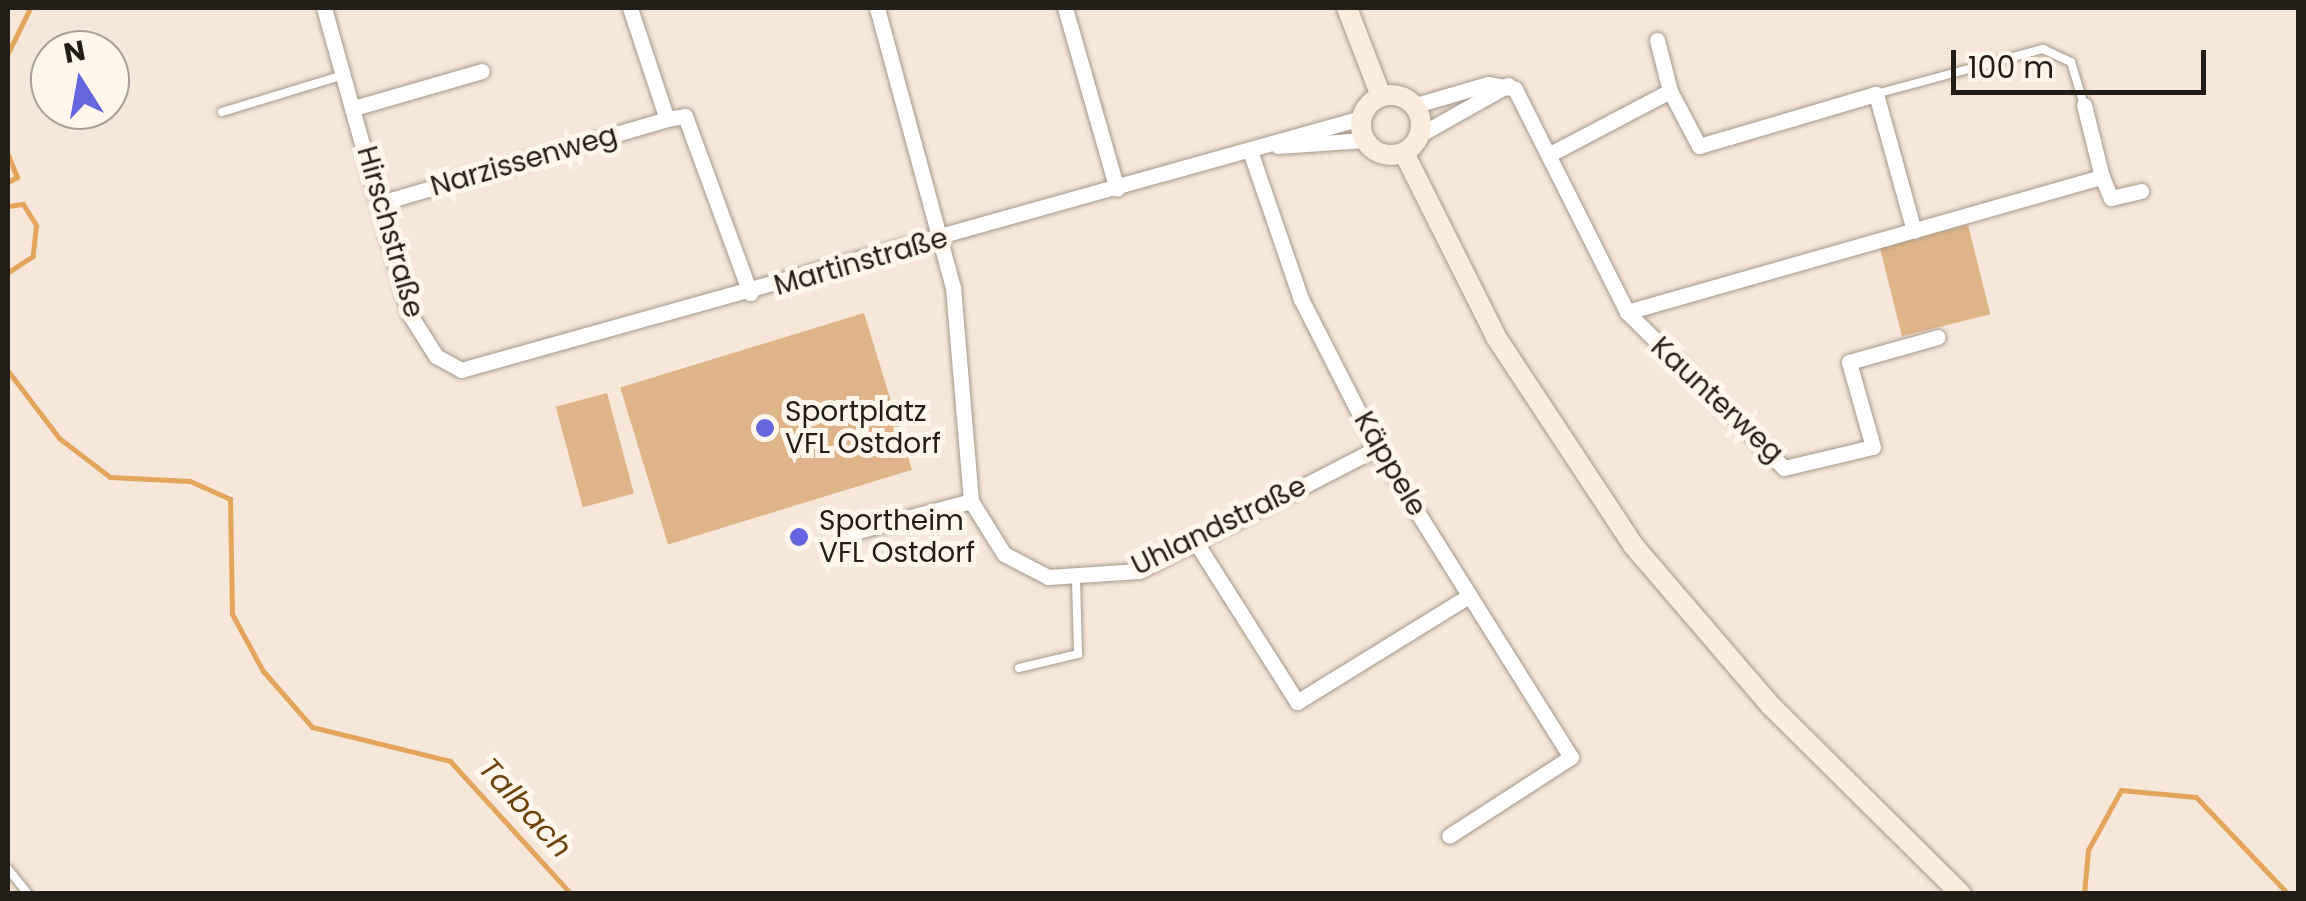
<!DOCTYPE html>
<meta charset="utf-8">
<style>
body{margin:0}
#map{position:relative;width:2306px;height:901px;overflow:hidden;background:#f6e7d8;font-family:Poppins,sans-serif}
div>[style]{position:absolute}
.green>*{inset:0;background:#dfb488;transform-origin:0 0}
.stream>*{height:5px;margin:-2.5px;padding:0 2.5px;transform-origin:2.5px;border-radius:2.5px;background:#e3a45c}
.roads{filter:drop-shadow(0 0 2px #a59789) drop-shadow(0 0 2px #a59789)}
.lane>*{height:8px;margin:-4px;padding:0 4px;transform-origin:4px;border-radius:4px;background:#fff}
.street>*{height:15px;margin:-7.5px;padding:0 7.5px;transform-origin:7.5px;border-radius:7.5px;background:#fff}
.secondary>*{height:20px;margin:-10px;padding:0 10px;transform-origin:10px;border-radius:10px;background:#fcecdb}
.secondary>.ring{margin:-10px;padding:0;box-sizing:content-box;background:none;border:20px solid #fcecdb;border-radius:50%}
.dots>*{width:28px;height:28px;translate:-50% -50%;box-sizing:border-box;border:5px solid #fff6ec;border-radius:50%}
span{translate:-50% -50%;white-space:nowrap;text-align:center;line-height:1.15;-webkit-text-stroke:10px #fff6ec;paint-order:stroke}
.street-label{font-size:28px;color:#221d17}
.poi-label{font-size:28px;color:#221d17}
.left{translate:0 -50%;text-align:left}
.water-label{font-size:30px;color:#6c4208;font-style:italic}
.frame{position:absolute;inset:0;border:10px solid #221d17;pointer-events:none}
.north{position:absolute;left:30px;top:30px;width:100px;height:100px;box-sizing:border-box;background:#fff6ec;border:2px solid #a79f97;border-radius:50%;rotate:349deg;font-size:28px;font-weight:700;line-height:40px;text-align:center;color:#221d17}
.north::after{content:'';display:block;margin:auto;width:35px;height:45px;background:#6366df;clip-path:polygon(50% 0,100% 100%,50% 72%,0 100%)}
.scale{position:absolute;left:1951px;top:50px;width:255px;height:45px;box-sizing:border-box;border:5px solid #221d17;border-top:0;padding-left:12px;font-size:30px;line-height:35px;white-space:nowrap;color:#221d17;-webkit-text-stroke:8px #fff6ec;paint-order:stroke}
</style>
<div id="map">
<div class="green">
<div style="left:1968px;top:225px;width:92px;height:91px;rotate:76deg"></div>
<div style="left:864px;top:313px;width:164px;height:255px;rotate:73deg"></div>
<div style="left:607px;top:393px;width:104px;height:53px;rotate:75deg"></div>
</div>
<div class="stream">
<div style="left:8px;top:53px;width:50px;rotate:-63.9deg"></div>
<div style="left:8px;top:155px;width:24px;rotate:68deg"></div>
<div style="left:17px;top:177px;width:10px;rotate:151deg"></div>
<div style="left:8px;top:206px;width:15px;rotate:-8deg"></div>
<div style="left:23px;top:204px;width:25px;rotate:58deg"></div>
<div style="left:36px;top:225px;width:31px;rotate:96deg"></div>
<div style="left:33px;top:256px;width:30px;rotate:147deg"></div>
<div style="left:8px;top:371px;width:84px;rotate:52.7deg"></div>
<div style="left:59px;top:438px;width:64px;rotate:37.4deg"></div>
<div style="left:110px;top:477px;width:80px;rotate:2.9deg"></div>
<div style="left:190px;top:481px;width:44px;rotate:24.2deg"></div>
<div style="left:230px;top:499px;width:115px;rotate:89deg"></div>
<div style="left:232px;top:614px;width:65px;rotate:61.5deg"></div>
<div style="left:263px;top:671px;width:74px;rotate:48.8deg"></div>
<div style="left:312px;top:727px;width:142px;rotate:13.8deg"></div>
<div style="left:450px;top:761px;width:180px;rotate:47.7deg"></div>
<div style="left:2084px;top:894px;width:44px;rotate:-84.8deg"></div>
<div style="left:2088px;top:850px;width:68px;rotate:-61.2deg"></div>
<div style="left:2121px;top:790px;width:75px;rotate:5.3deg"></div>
<div style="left:2196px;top:797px;width:134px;rotate:46.5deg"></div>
</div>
<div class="roads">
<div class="lane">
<div style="left:1876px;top:94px;width:173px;rotate:-15.1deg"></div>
<div style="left:2043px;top:49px;width:31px;rotate:25deg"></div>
<div style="left:2071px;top:62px;width:45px;rotate:73.2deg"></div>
<div style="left:222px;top:112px;width:127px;rotate:-16.9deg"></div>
<div style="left:1019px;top:668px;width:61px;rotate:-13.3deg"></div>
<div style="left:1078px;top:654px;width:76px;rotate:-91.5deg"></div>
<div style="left:8px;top:869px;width:32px;rotate:51deg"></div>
</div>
<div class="street">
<div style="left:324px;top:8px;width:319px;rotate:74.4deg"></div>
<div style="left:410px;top:315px;width:49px;rotate:57.6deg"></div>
<div style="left:436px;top:356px;width:29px;rotate:29deg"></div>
<div style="left:461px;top:370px;width:935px;rotate:-15.64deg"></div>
<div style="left:630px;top:8px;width:117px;rotate:71.6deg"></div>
<div style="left:667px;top:119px;width:18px;rotate:-9deg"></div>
<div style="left:685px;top:116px;width:189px;rotate:69.8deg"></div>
<div style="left:877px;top:8px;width:289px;rotate:74.8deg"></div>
<div style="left:953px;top:287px;width:215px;rotate:85.2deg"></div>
<div style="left:971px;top:501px;width:62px;rotate:58.1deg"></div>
<div style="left:1004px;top:554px;width:50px;rotate:27.6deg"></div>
<div style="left:1048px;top:577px;width:91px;rotate:-3.8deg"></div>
<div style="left:1139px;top:571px;width:268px;rotate:-27.3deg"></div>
<div style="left:1065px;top:8px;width:188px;rotate:74deg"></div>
<div style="left:1657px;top:40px;width:53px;rotate:75.7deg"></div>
<div style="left:1416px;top:105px;width:75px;rotate:-16.3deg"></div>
<div style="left:1488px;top:84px;width:27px;rotate:10deg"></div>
<div style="left:1515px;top:89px;width:250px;rotate:63.3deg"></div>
<div style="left:1627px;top:312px;width:494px;rotate:-15.9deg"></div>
<div style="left:2102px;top:177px;width:74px;rotate:-104deg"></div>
<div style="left:354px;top:108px;width:133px;rotate:-16.1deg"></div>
<div style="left:1421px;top:134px;width:100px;rotate:-29.4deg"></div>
<div style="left:1278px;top:146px;width:87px;rotate:-3.9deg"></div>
<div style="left:1250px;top:151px;width:157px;rotate:71deg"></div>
<div style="left:1301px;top:299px;width:167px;rotate:63deg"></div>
<div style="left:1377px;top:448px;width:365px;rotate:57.9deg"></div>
<div style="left:1571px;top:757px;width:145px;rotate:147.1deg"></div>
<div style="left:1552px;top:153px;width:133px;rotate:-27.7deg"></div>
<div style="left:1670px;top:91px;width:62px;rotate:62.2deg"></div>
<div style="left:1699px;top:146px;width:184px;rotate:-16.4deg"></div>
<div style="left:1876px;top:94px;width:142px;rotate:74.5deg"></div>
<div style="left:2102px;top:177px;width:23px;rotate:67deg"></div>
<div style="left:2111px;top:198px;width:31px;rotate:-13deg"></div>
<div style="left:380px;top:203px;width:299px;rotate:-16.3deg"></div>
<div style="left:1627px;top:312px;width:221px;rotate:44.8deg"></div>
<div style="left:1784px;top:468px;width:91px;rotate:-13.3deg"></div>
<div style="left:1873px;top:447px;width:88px;rotate:-105.8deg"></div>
<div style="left:1849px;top:362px;width:92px;rotate:-15.7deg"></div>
<div style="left:846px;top:534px;width:129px;rotate:-14.8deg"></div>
<div style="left:1195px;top:541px;width:191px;rotate:57.6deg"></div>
<div style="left:1297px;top:702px;width:203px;rotate:-31.7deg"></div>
</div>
<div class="secondary">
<div style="left:1347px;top:8px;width:94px;rotate:68.9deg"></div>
<div class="ring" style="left:1361px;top:95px;width:40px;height:40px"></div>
<div style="left:1404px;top:153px;width:206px;rotate:63.4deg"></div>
<div style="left:1496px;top:337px;width:249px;rotate:56.6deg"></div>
<div style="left:1633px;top:545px;width:212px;rotate:49.4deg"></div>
<div style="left:1771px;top:706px;width:267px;rotate:44.7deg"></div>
</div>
</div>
<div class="dots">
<div style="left:765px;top:428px;background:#6366df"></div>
<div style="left:799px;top:537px;background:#6366df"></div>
</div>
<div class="street-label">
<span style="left:524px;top:161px;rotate:-16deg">Narzissenweg</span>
<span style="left:390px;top:232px;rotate:74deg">Hirschstraße</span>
<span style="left:861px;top:262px;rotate:-16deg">Martinstraße</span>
<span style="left:1717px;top:400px;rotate:43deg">Kaunterweg</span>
<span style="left:1390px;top:464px;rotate:60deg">Käppele</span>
<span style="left:1219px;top:526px;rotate:-26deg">Uhlandstraße</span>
</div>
<div class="poi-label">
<span class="left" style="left:785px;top:428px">Sportplatz<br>VFL Ostdorf</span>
<span class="left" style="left:819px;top:537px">Sportheim<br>VFL Ostdorf</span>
</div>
<div class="water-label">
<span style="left:525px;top:808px;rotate:48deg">Talbach</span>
</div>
<div class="frame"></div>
<div class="north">N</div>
<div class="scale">100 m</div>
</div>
